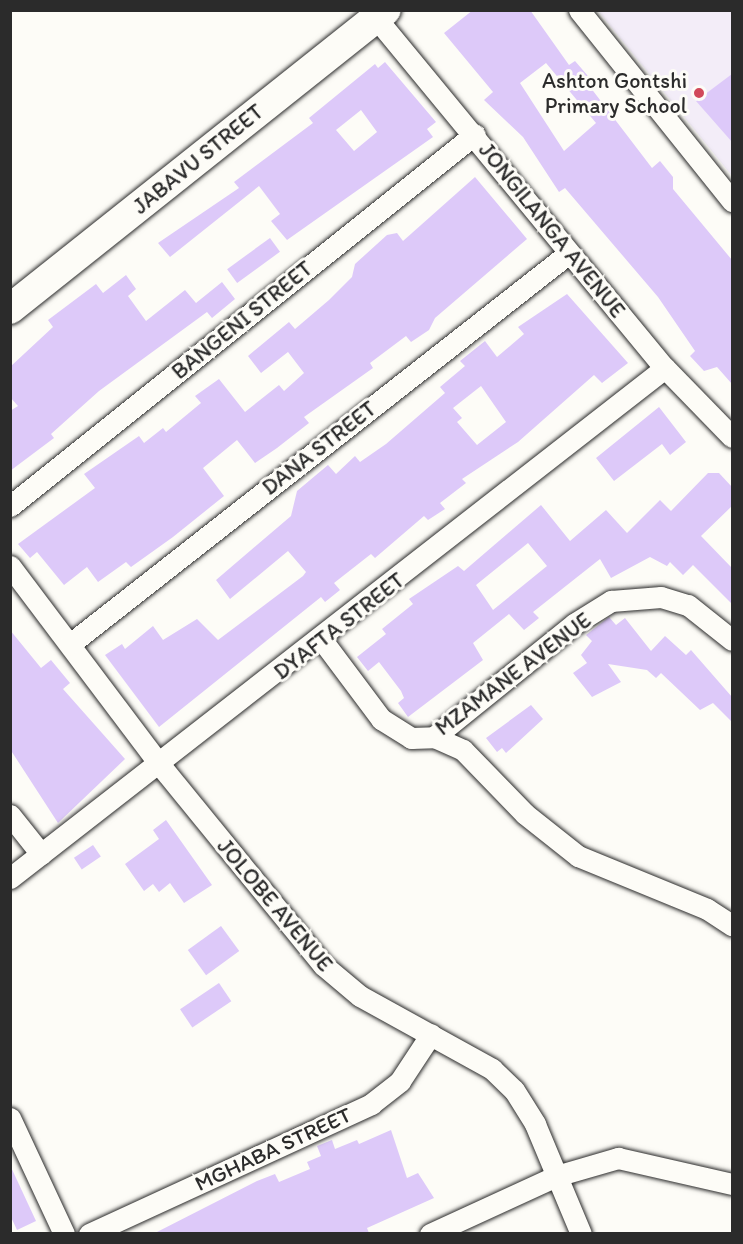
<!DOCTYPE html>
<style>
body{margin:0}
#map{position:relative;width:743px;height:1244px;overflow:hidden;background:#fdfcf7;font-family:Itim,sans-serif}
div>[style]{position:absolute}
.built>*{inset:0;background:#f3edf8}
.building>*{inset:0;background:#ddc9f9;transform-origin:0 0}
.roads{filter:drop-shadow(0 0 2px #2b2b2b) drop-shadow(0 0 2px #2b2b2b)}
.street>*{height:21px;margin:-10.5px;padding:0 10.5px;transform-origin:10.5px;border-radius:10.5px;background:#fdfcf7}
.secondary>*{height:30px;margin:-15px;padding:0 15px;transform-origin:15px;border-radius:15px;background:#fdfcf7}
.dots>*{width:16px;height:16px;translate:-50% -50%;box-sizing:border-box;border:3px solid #fdfcf7;border-radius:50%}
span{translate:-50% -50%;white-space:nowrap;text-align:center;line-height:1.15;-webkit-text-stroke:6px #fdfcf7;paint-order:stroke}
.poi-label{font-size:22px;color:#2b2b2b}
.right{translate:-100% -50%;text-align:right}
.street-label{font-size:22px;color:#2b2b2b}
.frame{position:absolute;inset:0;border:12px solid #2b2b2b;pointer-events:none}
</style>
<div id="map">
<div class="built">
<div style="clip-path:polygon(598px 11px,732px 11px,732px 176px)"></div>
</div>
<div class="building">
<div style="clip-path:polygon(evenodd,473px 10px,530px 10px,569px 65px,575px 61px,588px 76px,584px 79px,652px 168px,660px 161px,673px 177px,673px 189px,732px 260px,732px 384px,717px 367px,704px 371px,690px 356px,695px 351px,658px 297px,565px 188px,559px 192px,523px 137px,484px 100px,493px 92px,444px 33px,473px 10px,546px 63px,596px 123px,564px 151px,520px 83px,546px 63px)"></div>
<div style="clip-path:polygon(evenodd,385px 62px,436px 122px,427px 129px,433px 137px,287px 240px,271px 221px,280px 214px,259px 186px,170px 257px,158px 243px,239px 188px,234px 182px,313px 123px,309px 118px,375px 64px,378px 68px,385px 62px,361px 110px,377px 132px,354px 151px,336px 130px,361px 110px)"></div>
<div style="clip-path:polygon(732px 74px,732px 142px,696px 101px)"></div>
<div style="clip-path:polygon(475px 177px,527px 239px,435px 318px,429px 330px,411px 342px,406px 336px,370px 363px,373px 368px,304px 417px,309px 423px,277px 448px,255px 463px,237px 440px,203px 468px,224px 496px,173px 537px,131px 567px,126px 562px,98px 582px,87px 567px,64px 585px,37px 552px,30px 558px,18px 544px,95px 488px,84px 474px,139px 436px,144px 443px,163px 428px,166px 432px,201px 403px,195px 396px,219px 379px,245px 412px,279px 385px,284px 391px,304px 373px,288px 352px,261px 373px,248px 356px,289px 322px,295px 329px,329px 300px,352px 277px,355px 264px,387px 235px,397px 233px,403px 241px)"></div>
<div style="left:270px;top:238px;width:17px;height:53px;rotate:54deg"></div>
<div style="clip-path:polygon(126px 275px,136px 289px,128px 296px,146px 321px,185px 290px,196px 303px,222px 282px,235px 299px,212px 318px,207px 312px,99px 391px,51px 434px,54px 438px,10px 471px,10px 411px,18px 406px,10px 397px,10px 367px,53px 327px,48px 320px,96px 284px,103px 293px)"></div>
<div style="clip-path:polygon(evenodd,567px 294px,628px 363px,602px 383px,594px 375px,518px 442px,462px 479px,466px 483px,440px 503px,445px 509px,428px 520px,424px 516px,375px 558px,371px 554px,334px 583px,340px 590px,325px 602px,321px 597px,159px 727px,105px 655px,122px 644px,125px 649px,153px 626px,163px 640px,197px 619px,218px 640px,303px 576px,306px 572px,288px 551px,230px 599px,216px 580px,291px 516px,297px 491px,328px 465px,336px 474px,355px 456px,360px 462px,386px 444px,445px 393px,440px 387px,465px 366px,460px 361px,485px 341px,497px 357px,524px 334px,518px 327px,567px 294px,481px 386px,506px 422px,477px 445px,457px 422px,462px 418px,453px 408px,481px 386px)"></div>
<div style="clip-path:polygon(659px 407px,686px 442px,670px 455px,662px 444px,614px 481px,596px 458px)"></div>
<div style="clip-path:polygon(evenodd,708px 473px,719px 473px,732px 487px,732px 506px,701px 536px,732px 568px,732px 604px,693px 565px,683px 575px,670px 562px,667px 566px,650px 557px,611px 578px,600px 559px,533px 612px,539px 618px,524px 630px,509px 614px,473px 643px,483px 660px,408px 717px,398px 703px,404px 698px,401px 691px,379px 662px,368px 671px,357px 657px,386px 634px,382px 629px,413px 604px,409px 599px,458px 566px,464px 571px,541px 505px,570px 541px,606px 510px,627px 533px,660px 500px,671px 511px,708px 473px,528px 543px,547px 566px,493px 610px,476px 585px,528px 543px)"></div>
<div style="clip-path:polygon(609px 617px,616px 625px,625px 618px,651px 651px,665px 636px,686px 655px,691px 650px,732px 697px,732px 722px,713px 703px,700px 710px,661px 673px,656px 678px,647px 670px,608px 664px,621px 682px,592px 697px,573px 673px,587px 663px,581px 655px,592px 641px,586px 635px)"></div>
<div style="clip-path:polygon(10px 630px,41px 668px,51px 660px,70px 683px,63px 689px,125px 759px,58px 823px,10px 749px)"></div>
<div style="clip-path:polygon(531px 705px,543px 719px,506px 753px,502px 748px,497px 752px,486px 738px)"></div>
<div style="clip-path:polygon(166px 820px,212px 885px,184px 903px,170px 883px,159px 892px,153px 884px,144px 891px,125px 864px,159px 839px,153px 830px)"></div>
<div style="left:93px;top:845px;width:14px;height:23px;rotate:56deg"></div>
<div style="left:221px;top:926px;width:31px;height:41px;rotate:54deg"></div>
<div style="left:219px;top:983px;width:22px;height:47px;rotate:56deg"></div>
<div style="clip-path:polygon(391px 1130px,407px 1178px,418px 1173px,434px 1198px,367px 1228px,369px 1233px,155px 1233px,257px 1181px,275px 1174px,279px 1182px,310px 1169px,307px 1162px,321px 1156px,317px 1146px,332px 1140px,335px 1149px,357px 1140px,359px 1144px)"></div>
<div style="clip-path:polygon(10px 1165px,36px 1221px,17px 1230px,10px 1215px)"></div>
</div>
<div class="roads">
<div class="street">
<div style="left:579px;top:10px;width:245px;rotate:51.3deg"></div>
<div style="left:376px;top:18px;width:454px;rotate:50.5deg"></div>
<div style="left:665px;top:368px;width:96px;rotate:45.8deg"></div>
<div style="left:10px;top:506px;width:595px;rotate:-38.66deg"></div>
<div style="left:10px;top:566px;width:249px;rotate:53deg"></div>
<div style="left:160px;top:765px;width:258px;rotate:50.8deg"></div>
<div style="left:323px;top:965px;width:48px;rotate:40deg"></div>
<div style="left:360px;top:996px;width:151px;rotate:28.9deg"></div>
<div style="left:492px;top:1069px;width:30px;rotate:44deg"></div>
<div style="left:514px;top:1090px;width:40px;rotate:58deg"></div>
<div style="left:535px;top:1124px;width:119px;rotate:67.3deg"></div>
<div style="left:322px;top:640px;width:99px;rotate:53.2deg"></div>
<div style="left:381px;top:719px;width:36px;rotate:32deg"></div>
<div style="left:411px;top:738px;width:23px;rotate:-2deg"></div>
<div style="left:434px;top:737px;width:180px;rotate:-38.9deg"></div>
<div style="left:574px;top:624px;width:44px;rotate:-31.9deg"></div>
<div style="left:611px;top:601px;width:50px;rotate:-4.6deg"></div>
<div style="left:661px;top:597px;width:28px;rotate:17deg"></div>
<div style="left:688px;top:605px;width:56px;rotate:38.5deg"></div>
<div style="left:70px;top:644px;width:634px;rotate:-38.08deg"></div>
<div style="left:434px;top:737px;width:32px;rotate:24deg"></div>
<div style="left:463px;top:750px;width:89px;rotate:45.9deg"></div>
<div style="left:525px;top:814px;width:68px;rotate:38.4deg"></div>
<div style="left:578px;top:856px;width:139px;rotate:22.3deg"></div>
<div style="left:707px;top:909px;width:30px;rotate:33deg"></div>
<div style="left:10px;top:815px;width:50px;rotate:51.5deg"></div>
<div style="left:10px;top:878px;width:830px;rotate:-37.91deg"></div>
<div style="left:10px;top:1118px;width:128px;rotate:65deg"></div>
<div style="left:89px;top:1234px;width:311px;rotate:-24.7deg"></div>
<div style="left:371px;top:1104px;width:37px;rotate:-38deg"></div>
<div style="left:400px;top:1081px;width:56px;rotate:-56.6deg"></div>
<div style="left:430px;top:1234px;width:139px;rotate:-24.7deg"></div>
<div style="left:556px;top:1176px;width:65px;rotate:-16.2deg"></div>
<div style="left:618px;top:1158px;width:117px;rotate:12.8deg"></div>
</div>
<div class="secondary">
<div style="left:10px;top:309px;width:480px;rotate:-38.5deg"></div>
</div>
</div>
<div class="dots">
<div style="left:699px;top:93px;background:#d1495b"></div>
</div>
<div class="poi-label">
<span class="right" style="left:687px;top:93px">Ashton Gontshi<br>Primary School</span>
</div>
<div class="street-label">
<span style="left:198px;top:159px;rotate:-39deg">JABAVU STREET</span>
<span style="left:552px;top:230px;rotate:51deg">JONGILANGA AVENUE</span>
<span style="left:242px;top:320px;rotate:-39deg">BANGENI STREET</span>
<span style="left:319px;top:448px;rotate:-38deg">DANA STREET</span>
<span style="left:339px;top:626px;rotate:-38deg">DYAFTA STREET</span>
<span style="left:513px;top:674px;rotate:-37deg">MZAMANE AVENUE</span>
<span style="left:275px;top:905px;rotate:50deg">JOLOBE AVENUE</span>
<span style="left:273px;top:1149px;rotate:-25deg">MGHABA STREET</span>
</div>
<div class="frame"></div>
</div>
